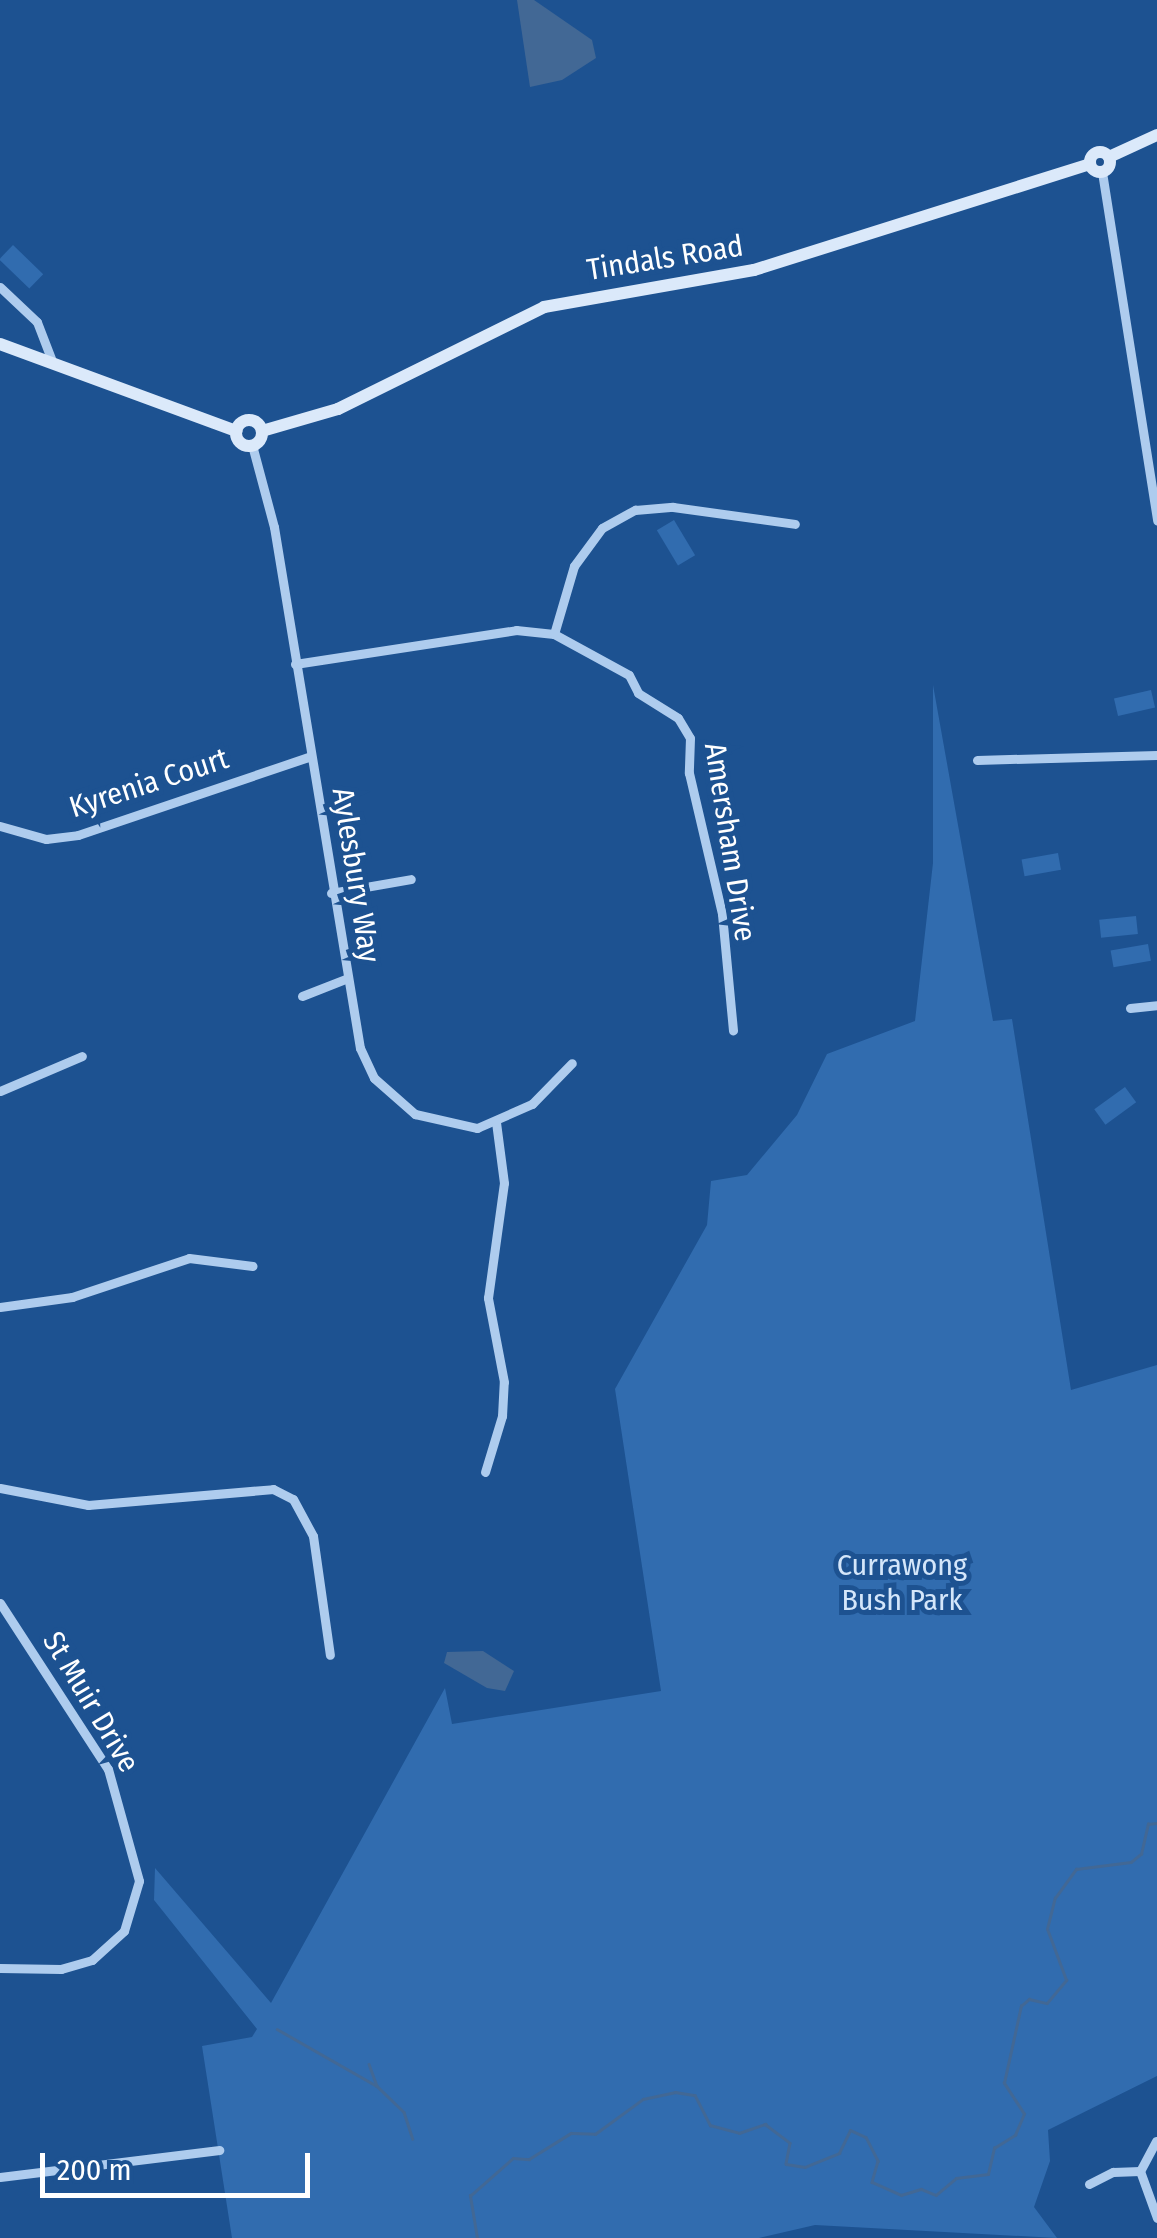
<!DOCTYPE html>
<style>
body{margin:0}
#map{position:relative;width:1157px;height:2238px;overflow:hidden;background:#1d5291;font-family:"Fira Sans Condensed",sans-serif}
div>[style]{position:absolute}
.green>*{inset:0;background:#316caf;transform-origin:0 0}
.water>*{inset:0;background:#426895}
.stream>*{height:2.5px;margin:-1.25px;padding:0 1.25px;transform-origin:1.25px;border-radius:1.25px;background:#426895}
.minor>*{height:9px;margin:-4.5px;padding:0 4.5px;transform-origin:4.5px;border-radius:4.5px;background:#aeccee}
.secondary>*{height:12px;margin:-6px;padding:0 6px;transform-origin:6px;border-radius:6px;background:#dbe9fa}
.secondary>.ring{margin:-6px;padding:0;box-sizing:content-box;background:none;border:12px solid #dbe9fa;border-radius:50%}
span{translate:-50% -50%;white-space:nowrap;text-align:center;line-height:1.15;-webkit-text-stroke:10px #1d5291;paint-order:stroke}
.street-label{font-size:30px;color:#fff}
.park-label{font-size:30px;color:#d4e6fa}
.scale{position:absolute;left:40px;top:2153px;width:270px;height:45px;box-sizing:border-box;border:5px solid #fff;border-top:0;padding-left:12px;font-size:30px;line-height:35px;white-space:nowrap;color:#fff;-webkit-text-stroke:8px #1d5291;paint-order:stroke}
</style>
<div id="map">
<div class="green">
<div style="left:13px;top:245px;width:42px;height:20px;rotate:44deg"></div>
<div style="left:674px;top:520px;width:41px;height:20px;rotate:59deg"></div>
<div style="clip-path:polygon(933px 685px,993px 1021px,1012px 1019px,1071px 1390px,1157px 1365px,1157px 2076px,1048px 2130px,1050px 2161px,1034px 2207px,1057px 2238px,815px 2225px,759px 2238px,232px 2238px,202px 2046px,252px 2037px,257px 2029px,154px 1900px,155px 1868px,271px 2003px,445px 1688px,452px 1724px,661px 1691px,615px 1389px,707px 1225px,711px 1181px,747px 1175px,797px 1115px,827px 1054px,915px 1021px,933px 863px)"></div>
<div style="left:1151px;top:690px;width:18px;height:38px;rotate:77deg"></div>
<div style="left:1058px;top:853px;width:17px;height:37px;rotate:80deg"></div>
<div style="left:1136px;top:916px;width:18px;height:37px;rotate:84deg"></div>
<div style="left:1148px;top:944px;width:17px;height:38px;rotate:80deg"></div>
<div style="left:1125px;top:1087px;width:19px;height:38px;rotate:54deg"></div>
</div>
<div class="water">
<div style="clip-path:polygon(517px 0,534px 0,592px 40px,596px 58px,562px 80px,530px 87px)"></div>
<div style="clip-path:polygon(483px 1651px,514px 1671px,505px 1691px,487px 1688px,444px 1663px,447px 1652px)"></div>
</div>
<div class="stream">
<div style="left:277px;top:2029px;width:115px;rotate:29.7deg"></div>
<div style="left:377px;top:2086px;width:37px;rotate:44deg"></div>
<div style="left:404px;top:2112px;width:28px;rotate:72deg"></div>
<div style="left:369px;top:2064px;width:23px;rotate:70deg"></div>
<div style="left:477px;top:2238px;width:43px;rotate:-99.5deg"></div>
<div style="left:470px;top:2196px;width:57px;rotate:-41.5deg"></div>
<div style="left:513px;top:2158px;width:16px;rotate:4deg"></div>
<div style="left:529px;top:2159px;width:49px;rotate:-31.8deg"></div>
<div style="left:571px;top:2133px;width:24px;rotate:2deg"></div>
<div style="left:595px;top:2134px;width:59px;rotate:-36.1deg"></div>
<div style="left:643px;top:2099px;width:33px;rotate:-12deg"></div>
<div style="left:675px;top:2092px;width:20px;rotate:9deg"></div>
<div style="left:695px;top:2095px;width:34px;rotate:63deg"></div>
<div style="left:710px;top:2125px;width:30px;rotate:15deg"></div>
<div style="left:739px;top:2133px;width:28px;rotate:-19deg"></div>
<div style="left:765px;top:2124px;width:31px;rotate:37deg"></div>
<div style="left:790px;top:2143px;width:21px;rotate:101deg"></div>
<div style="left:786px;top:2164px;width:19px;rotate:9deg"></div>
<div style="left:805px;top:2167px;width:37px;rotate:-22deg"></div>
<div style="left:839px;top:2153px;width:25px;rotate:-64deg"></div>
<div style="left:850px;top:2130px;width:17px;rotate:24deg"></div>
<div style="left:866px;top:2137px;width:27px;rotate:63deg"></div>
<div style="left:878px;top:2161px;width:22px;rotate:106deg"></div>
<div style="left:872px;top:2182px;width:32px;rotate:24deg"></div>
<div style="left:901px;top:2195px;width:21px;rotate:-17deg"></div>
<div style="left:921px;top:2189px;width:16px;rotate:22deg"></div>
<div style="left:936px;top:2195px;width:26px;rotate:-40deg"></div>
<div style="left:956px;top:2178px;width:32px;rotate:-7deg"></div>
<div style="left:988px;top:2174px;width:27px;rotate:-77deg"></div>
<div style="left:994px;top:2148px;width:25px;rotate:-32deg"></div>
<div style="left:1015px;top:2135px;width:23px;rotate:-67deg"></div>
<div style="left:1024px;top:2114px;width:37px;rotate:-123deg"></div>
<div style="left:1004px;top:2083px;width:79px;rotate:-77.6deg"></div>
<div style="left:1021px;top:2006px;width:11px;rotate:-41deg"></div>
<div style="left:1029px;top:1999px;width:18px;rotate:13deg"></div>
<div style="left:1047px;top:2003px;width:30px;rotate:-50deg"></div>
<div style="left:1066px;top:1980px;width:54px;rotate:-110.4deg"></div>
<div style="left:1047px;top:1929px;width:32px;rotate:-76deg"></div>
<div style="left:1055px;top:1898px;width:36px;rotate:-54deg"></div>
<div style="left:1076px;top:1869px;width:55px;rotate:-7.3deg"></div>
<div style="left:1131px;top:1862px;width:13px;rotate:-39deg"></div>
<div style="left:1141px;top:1854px;width:31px;rotate:-77deg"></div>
<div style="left:1148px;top:1824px;width:9px;rotate:-6deg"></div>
</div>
<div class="minor">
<div style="left:1102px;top:172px;width:353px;rotate:81deg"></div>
<div style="left:0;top:287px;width:51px;rotate:43.4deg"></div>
<div style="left:37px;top:322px;width:42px;rotate:69deg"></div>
<div style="left:252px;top:445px;width:85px;rotate:75deg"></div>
<div style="left:274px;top:527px;width:528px;rotate:80.63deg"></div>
<div style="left:360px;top:1048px;width:33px;rotate:65deg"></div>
<div style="left:374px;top:1078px;width:55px;rotate:41.3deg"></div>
<div style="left:415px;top:1114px;width:64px;rotate:12.7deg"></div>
<div style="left:477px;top:1128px;width:60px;rotate:-23.6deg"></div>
<div style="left:532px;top:1104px;width:57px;rotate:-45.7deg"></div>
<div style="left:554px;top:634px;width:71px;rotate:-73.6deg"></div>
<div style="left:574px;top:566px;width:47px;rotate:-53.6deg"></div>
<div style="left:602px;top:528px;width:38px;rotate:-29deg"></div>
<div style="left:635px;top:510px;width:38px;rotate:-5deg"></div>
<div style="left:673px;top:507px;width:123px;rotate:7.9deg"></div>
<div style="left:295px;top:664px;width:224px;rotate:-8.7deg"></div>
<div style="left:516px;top:630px;width:38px;rotate:6deg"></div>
<div style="left:554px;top:634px;width:85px;rotate:28.7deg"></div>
<div style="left:629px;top:675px;width:20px;rotate:63deg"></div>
<div style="left:638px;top:693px;width:47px;rotate:32deg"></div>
<div style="left:678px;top:718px;width:23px;rotate:59deg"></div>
<div style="left:690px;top:738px;width:35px;rotate:92deg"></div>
<div style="left:689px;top:773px;width:145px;rotate:76.8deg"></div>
<div style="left:722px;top:914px;width:117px;rotate:84.6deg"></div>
<div style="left:977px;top:760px;width:180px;rotate:-1.6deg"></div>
<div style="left:0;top:826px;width:48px;rotate:15.8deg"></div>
<div style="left:46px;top:839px;width:32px;rotate:-7deg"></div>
<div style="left:78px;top:835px;width:246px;rotate:-18.7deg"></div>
<div style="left:331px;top:893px;width:81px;rotate:-9.9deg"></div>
<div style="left:302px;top:996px;width:49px;rotate:-21.4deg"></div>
<div style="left:1130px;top:1008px;width:27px;rotate:-6deg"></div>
<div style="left:0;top:1091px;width:89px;rotate:-23.1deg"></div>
<div style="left:0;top:1307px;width:73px;rotate:-7.9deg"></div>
<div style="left:72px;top:1297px;width:123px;rotate:-18.4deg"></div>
<div style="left:189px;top:1258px;width:64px;rotate:7.1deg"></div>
<div style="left:485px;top:1472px;width:59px;rotate:-73.1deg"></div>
<div style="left:502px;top:1416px;width:34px;rotate:-87deg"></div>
<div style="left:504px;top:1382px;width:86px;rotate:-100.8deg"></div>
<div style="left:488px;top:1298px;width:116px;rotate:-82.1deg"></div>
<div style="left:504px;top:1183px;width:62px;rotate:-97.5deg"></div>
<div style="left:0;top:1488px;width:90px;rotate:10.9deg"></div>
<div style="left:88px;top:1505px;width:186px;rotate:-4.9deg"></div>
<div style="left:273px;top:1489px;width:22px;rotate:27deg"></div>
<div style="left:293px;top:1499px;width:42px;rotate:61.6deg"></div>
<div style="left:313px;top:1536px;width:120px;rotate:81.9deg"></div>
<div style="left:0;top:1603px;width:198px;rotate:57deg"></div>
<div style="left:108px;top:1769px;width:116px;rotate:74.5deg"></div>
<div style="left:139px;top:1881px;width:52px;rotate:106.7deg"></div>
<div style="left:124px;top:1931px;width:43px;rotate:137.8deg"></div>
<div style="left:92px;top:1960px;width:32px;rotate:164deg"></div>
<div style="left:61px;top:1969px;width:61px;rotate:-179.1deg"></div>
<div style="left:1156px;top:2141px;width:34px;rotate:118deg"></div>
<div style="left:1140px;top:2171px;width:50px;rotate:70.1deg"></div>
<div style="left:0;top:2177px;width:221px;rotate:-7deg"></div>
<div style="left:1089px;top:2184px;width:27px;rotate:-27deg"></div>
<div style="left:1113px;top:2172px;width:27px;rotate:-2deg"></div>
</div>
<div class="secondary">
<div class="ring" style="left:1090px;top:152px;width:8px;height:8px"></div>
<div style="left:1109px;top:157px;width:53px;rotate:-24.6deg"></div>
<div style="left:0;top:344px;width:252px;rotate:20.2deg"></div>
<div class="ring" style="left:236px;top:420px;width:14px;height:14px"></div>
<div style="left:262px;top:431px;width:79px;rotate:-16.1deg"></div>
<div style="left:338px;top:409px;width:230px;rotate:-26.3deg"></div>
<div style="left:544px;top:307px;width:213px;rotate:-10deg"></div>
<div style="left:754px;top:270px;width:352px;rotate:-17.5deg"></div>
</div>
<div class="street-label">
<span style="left:665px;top:258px;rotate:-9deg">Tindals Road</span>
<span style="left:149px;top:783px;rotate:-18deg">Kyrenia Court</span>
<span style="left:730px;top:842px;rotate:81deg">Amersham Drive</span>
<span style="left:356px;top:875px;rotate:81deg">Aylesbury Way</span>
<span style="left:91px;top:1702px;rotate:59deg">St Muir Drive</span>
</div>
<div class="park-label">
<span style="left:902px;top:1582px">Currawong<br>Bush Park</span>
</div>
<div class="scale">200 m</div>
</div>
